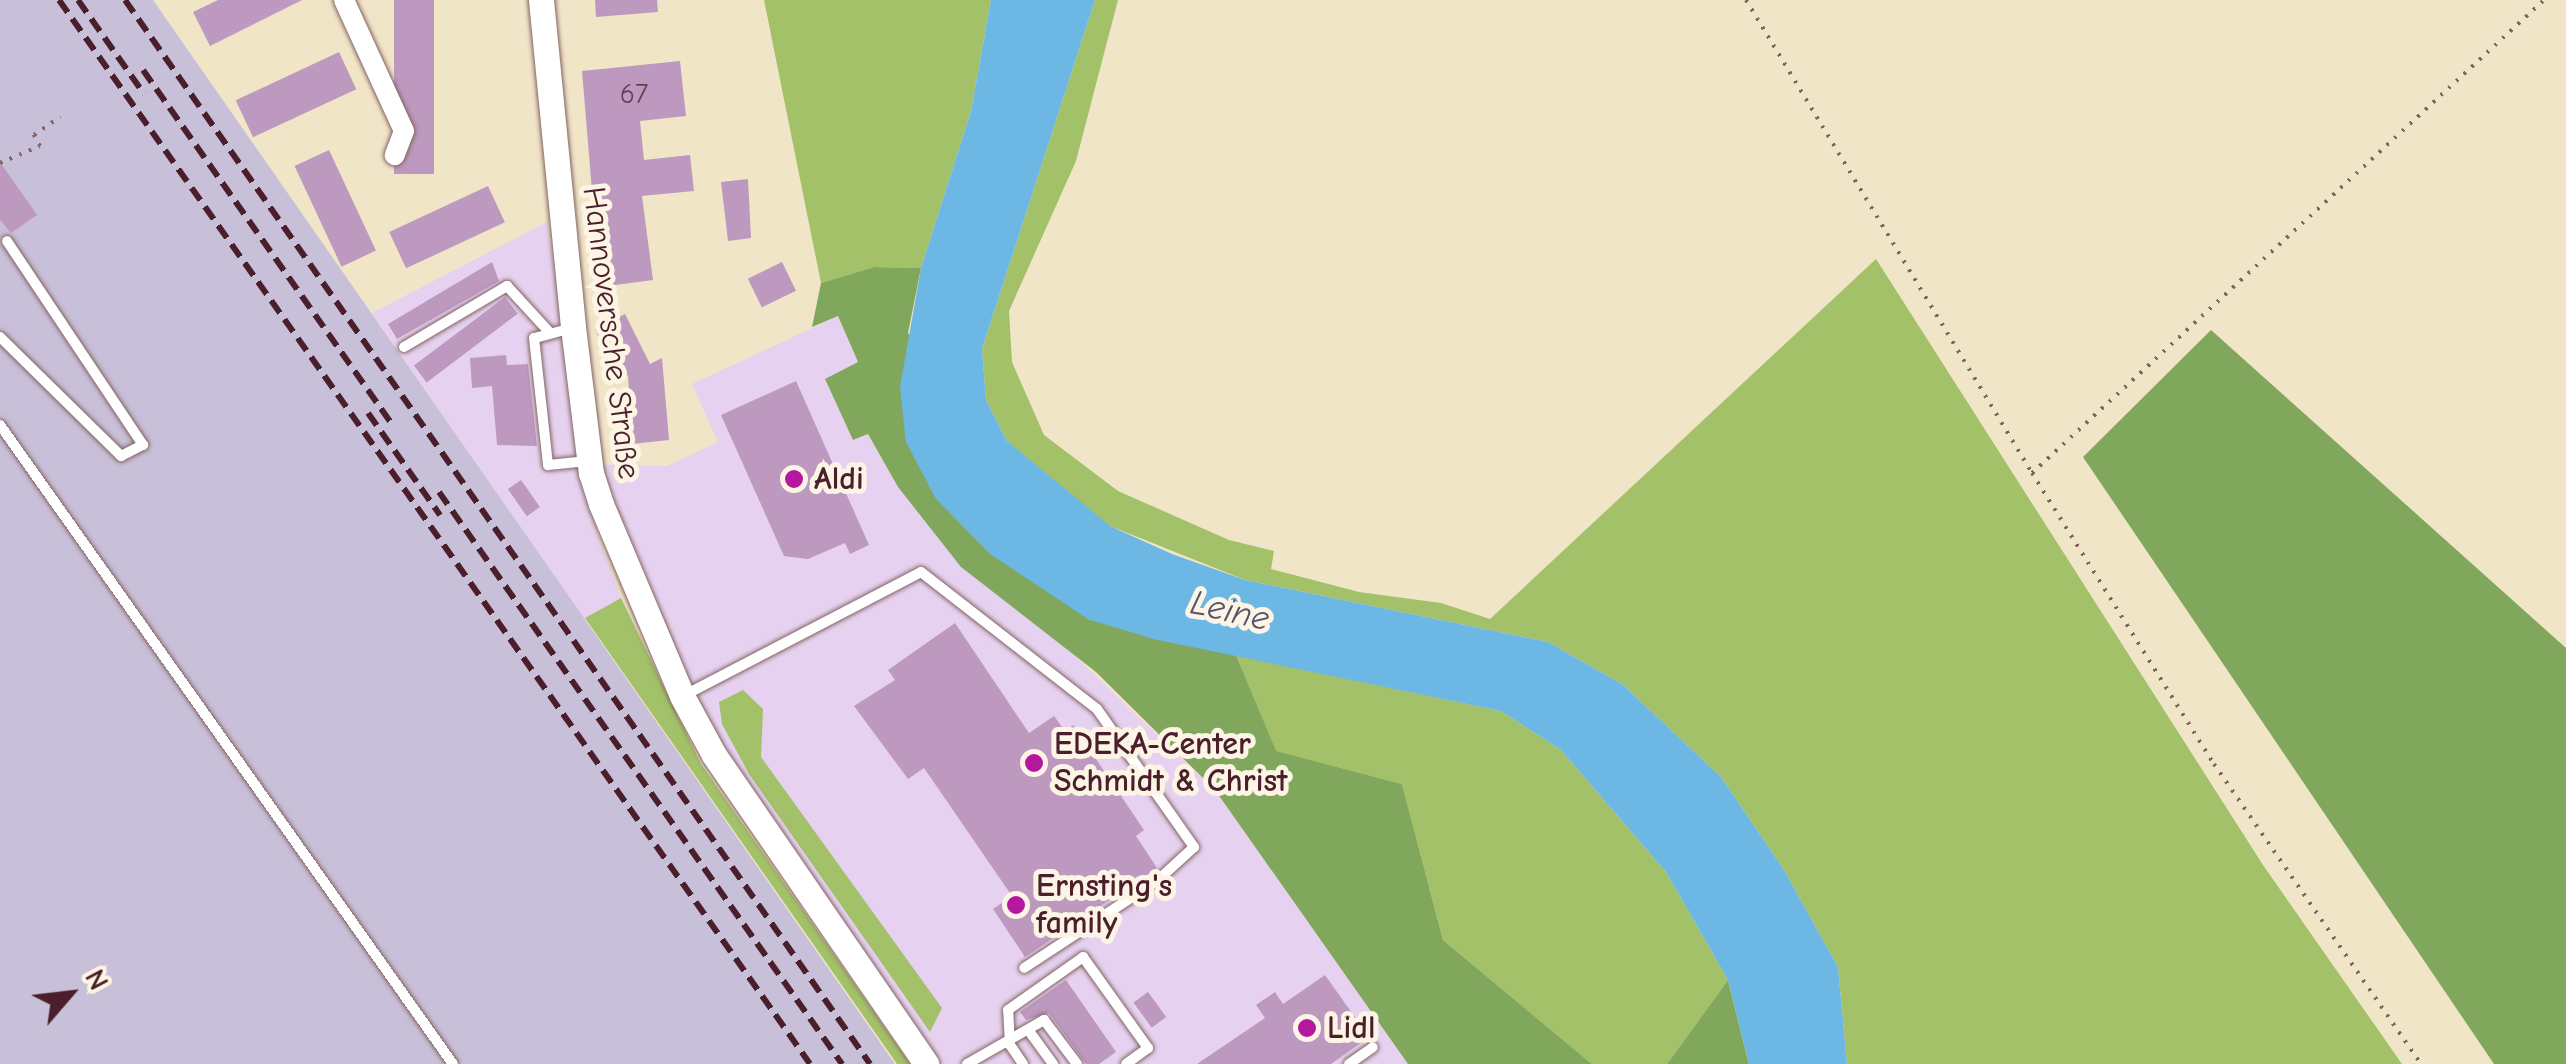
<!DOCTYPE html>
<meta charset="utf-8">
<style>
body{margin:0}
#map{position:relative;width:2566px;height:1064px;overflow:hidden;background:#f1e5c8;font-family:"Comic Neue",sans-serif}
div>[style]{position:absolute}
.built>*{inset:0;background:#e6d2f0}
.industrial>*{inset:0;background:#c8bfd8}
.green>*{inset:0;background:#a2c169}
.forest>*{inset:0;background:#81a75d}
.water>*{inset:0;background:#6db7e5}
.building>*{inset:0;background:#bd99c0;transform-origin:0 0}
.path>*{height:4px;margin-top:-2px;transform-origin:0;background:repeating-linear-gradient(90deg,#846462 0 2.5px,transparent 0 10.5px)}
.roads{filter:drop-shadow(0 0 2px #846462) drop-shadow(0 0 2px #846462)}
.service>*{height:10px;margin:-5px;padding:0 5px;transform-origin:5px;border-radius:5px;background:#fff}
.minor>*{height:20px;margin:-10px;padding:0 10px;transform-origin:10px;border-radius:10px;background:#fff}
.tertiary>*{height:25px;margin:-12.5px;padding:0 12.5px;transform-origin:12.5px;border-radius:12.5px;background:#fff}
.rail>*{height:6px;margin-top:-3px;transform-origin:0;background:repeating-linear-gradient(90deg,#4a1f2b 0 15px,transparent 0 23px)}
.dots>*{width:28px;height:28px;translate:-50% -50%;box-sizing:border-box;border:5px solid #fcf5e5;border-radius:50%}
span{translate:-50% -50%;white-space:nowrap;text-align:center;line-height:1.15;-webkit-text-stroke:10px #fcf5e5;paint-order:stroke}
.number-label{font-size:28px;color:#673e50}
.number-label span{-webkit-text-stroke-width:0}
.street-label{font-size:32px;color:#4a1f2b}
.poi-label{font-size:32px;color:#4a1f2b;font-weight:700}
.left{translate:0 -50%;text-align:left}
.water-label{font-size:35px;color:#56546c;font-style:italic}
.north{position:absolute;left:20px;top:944px;width:100px;height:100px;-webkit-text-stroke:8px #fcf5e5;paint-order:stroke;rotate:62deg;font-size:28px;font-weight:700;line-height:40px;text-align:center;color:#4a1f2b}
.north::after{content:'';display:block;margin:auto;width:35px;height:45px;background:#4a1f2b;clip-path:polygon(50% 0,100% 100%,50% 72%,0 100%)}
</style>
<div id="map">
<div class="built">
<div style="clip-path:polygon(547px 222px,584px 464px,667px 466px,718px 442px,692px 384px,838px 316px,858px 362px,825px 379px,854px 440px,868px 434px,898px 487px,1215px 790px,1408px 1064px,929px 1064px,716px 754px,584px 466px,597px 534px,621px 598px,584px 619px,372px 313px)"></div>
</div>
<div class="industrial">
<div style="clip-path:polygon(0 0,153px 0,895px 1064px,0 1064px)"></div>
</div>
<div class="green">
<div style="clip-path:polygon(764px 0,991px 0,971px 111px,921px 268px,874px 267px,821px 283px)"></div>
<div style="clip-path:polygon(1095px 0,1118px 0,1076px 161px,1009px 311px,1012px 362px,1044px 435px,1118px 491px,1229px 540px,1274px 551px,1271px 569px,1359px 592px,1441px 603px,1490px 619px,1876px 259px,2263px 865px,2402px 1064px,1847px 1064px,1838px 967px,1784px 870px,1721px 777px,1622px 684px,1548px 642px,1245px 580px,1110px 526px,1050px 482px,1007px 441px,986px 400px,982px 349px)"></div>
<div style="clip-path:polygon(621px 598px,701px 764px,910px 1064px,897px 1064px,585px 618px)"></div>
<div style="clip-path:polygon(1236px 655px,1501px 711px,1561px 750px,1666px 872px,1728px 980px,1667px 1064px,1592px 1064px,1443px 940px,1402px 784px,1275px 751px)"></div>
<div style="clip-path:polygon(743px 690px,763px 709px,761px 757px,942px 1008px,930px 1032px,749px 774px,722px 724px,719px 702px)"></div>
</div>
<div class="forest">
<div style="clip-path:polygon(874px 267px,921px 268px,908px 333px,1088px 619px,1236px 655px,1276px 751px,1402px 784px,1443px 940px,1592px 1064px,1408px 1064px,1215px 790px,1096px 672px,961px 567px,898px 487px,868px 434px,853px 440px,825px 379px,858px 362px,838px 316px,812px 327px,821px 283px)"></div>
<div style="clip-path:polygon(2211px 330px,2566px 648px,2566px 1064px,2494px 1064px,2083px 457px)"></div>
<div style="clip-path:polygon(1728px 980px,1749px 1064px,1667px 1064px)"></div>
</div>
<div class="water">
<div style="clip-path:polygon(991px 0,1095px 0,982px 349px,986px 400px,1007px 441px,1110px 526px,1172px 554px,1245px 580px,1548px 642px,1622px 684px,1721px 777px,1784px 870px,1838px 967px,1847px 1064px,1749px 1064px,1728px 980px,1666px 872px,1561px 750px,1501px 711px,1153px 639px,1088px 619px,990px 554px,936px 499px,906px 442px,900px 387px,921px 268px,971px 111px)"></div>
</div>
<div class="building">
<div style="clip-path:polygon(218px 0,302px 0,210px 46px,193px 12px)"></div>
<div style="left:394px;top:0;width:40px;height:174px"></div>
<div style="clip-path:polygon(595px 0,657px 0,658px 12px,596px 17px)"></div>
<div style="left:339px;top:52px;width:41px;height:114px;rotate:65deg"></div>
<div style="clip-path:polygon(680px 61px,686px 116px,640px 121px,644px 160px,690px 155px,694px 191px,642px 196px,653px 280px,600px 287px,582px 71px)"></div>
<div style="left:329px;top:150px;width:111px;height:38px;rotate:65deg"></div>
<div style="clip-path:polygon(0 162px,37px 215px,11px 233px,0 220px)"></div>
<div style="clip-path:polygon(748px 179px,751px 238px,728px 241px,721px 182px)"></div>
<div style="left:488px;top:186px;width:40px;height:109px;rotate:65deg"></div>
<div style="clip-path:polygon(492px 262px,499px 281px,397px 339px,388px 324px)"></div>
<div style="left:782px;top:262px;width:32px;height:38px;rotate:64deg"></div>
<div style="left:505px;top:297px;width:21px;height:114px;rotate:53deg"></div>
<div style="clip-path:polygon(625px 314px,650px 364px,662px 358px,669px 440px,632px 444px,628px 375px,620px 379px,595px 329px)"></div>
<div style="clip-path:polygon(506px 355px,507px 365px,528px 364px,537px 446px,497px 445px,492px 386px,472px 388px,470px 358px)"></div>
<div style="clip-path:polygon(796px 381px,869px 545px,850px 554px,845px 543px,808px 559px,784px 556px,721px 415px)"></div>
<div style="left:521px;top:480px;width:33px;height:16px;rotate:55deg"></div>
<div style="clip-path:polygon(955px 623px,1029px 733px,1054px 716px,1065px 731px,1073px 725px,1144px 830px,1136px 836px,1157px 868px,1025px 957px,993px 909px,1012px 896px,924px 768px,908px 779px,854px 706px,895px 680px,888px 670px)"></div>
<div style="clip-path:polygon(1325px 975px,1369px 1037px,1331px 1064px,1197px 1064px,1265px 1018px,1256px 1005px,1275px 992px,1283px 1004px)"></div>
<div style="clip-path:polygon(1066px 980px,1116px 1052px,1099px 1064px,1086px 1064px,1049px 1013px,1026px 1020px,1020px 1012px)"></div>
<div style="left:1148px;top:992px;width:31px;height:18px;rotate:54deg"></div>
</div>
<div class="path">
<div style="left:1746px;top:0;width:553px;rotate:58.84deg"></div>
<div style="left:2032px;top:473px;width:697px;rotate:-42.73deg"></div>
<div style="left:0;top:163px;width:43px;rotate:-23deg"></div>
<div style="left:40px;top:146px;width:13px;rotate:-119deg"></div>
<div style="left:34px;top:135px;width:32px;rotate:-35deg"></div>
<div style="left:2032px;top:473px;width:343px;rotate:58deg"></div>
<div style="left:2214px;top:764px;width:364px;rotate:55.4deg"></div>
</div>
<div class="roads">
<div class="service">
<div style="left:572px;top:328px;width:39px;rotate:165deg"></div>
<div style="left:534px;top:338px;width:128px;rotate:83.7deg"></div>
<div style="left:548px;top:465px;width:40px;rotate:-5.7deg"></div>
<div style="left:0;top:337px;width:170px;rotate:44.5deg"></div>
<div style="left:121px;top:456px;width:25px;rotate:-27deg"></div>
<div style="left:143px;top:445px;width:245px;rotate:-123.7deg"></div>
<div style="left:404px;top:347px;width:120px;rotate:-30.6deg"></div>
<div style="left:507px;top:286px;width:64px;rotate:47.5deg"></div>
<div style="left:0;top:425px;width:783px;rotate:54.67deg"></div>
<div style="left:683px;top:696px;width:268px;rotate:-27.5deg"></div>
<div style="left:921px;top:572px;width:223px;rotate:37.9deg"></div>
<div style="left:1097px;top:709px;width:169px;rotate:54.9deg"></div>
<div style="left:1194px;top:847px;width:49px;rotate:137.5deg"></div>
<div style="left:1158px;top:880px;width:160px;rotate:146.7deg"></div>
<div style="left:1029px;top:1031px;width:41px;rotate:54deg"></div>
<div style="left:967px;top:1064px;width:89px;rotate:-29.7deg"></div>
<div style="left:1044px;top:1020px;width:55px;rotate:53.1deg"></div>
<div style="left:1023px;top:1064px;width:23px;rotate:-124deg"></div>
<div style="left:1010px;top:1045px;width:35px;rotate:-93deg"></div>
<div style="left:1008px;top:1010px;width:92px;rotate:-35.2deg"></div>
<div style="left:1083px;top:957px;width:112px;rotate:54.5deg"></div>
<div style="left:1148px;top:1048px;width:27px;rotate:144deg"></div>
<div style="left:1349px;top:1064px;width:29px;rotate:-35deg"></div>
</div>
<div class="minor">
<div style="left:344px;top:0;width:144px;rotate:65.4deg"></div>
<div style="left:404px;top:131px;width:26px;rotate:111deg"></div>
</div>
<div class="tertiary">
<div style="left:541px;top:0;width:329px;rotate:84.4deg"></div>
<div style="left:573px;top:327px;width:147px;rotate:83deg"></div>
<div style="left:591px;top:473px;width:33px;rotate:72deg"></div>
<div style="left:601px;top:504px;width:208px;rotate:67.1deg"></div>
<div style="left:682px;top:696px;width:67px;rotate:61.5deg"></div>
<div style="left:714px;top:755px;width:375px;rotate:55.5deg"></div>
</div>
</div>
<div class="rail">
<div style="left:59px;top:0;width:1302px;rotate:54.78deg"></div>
<div style="left:78px;top:0;width:115px;rotate:54.9deg"></div>
<div style="left:125px;top:0;width:1299px;rotate:55deg"></div>
<div style="left:143px;top:70px;width:430px;rotate:54.9deg"></div>
<div style="left:368px;top:413px;width:125px;rotate:54.8deg"></div>
<div style="left:439px;top:492px;width:700px;rotate:54.83deg"></div>
</div>
<div class="dots">
<div style="left:794px;top:479px;background:#b5179e"></div>
<div style="left:1034px;top:763px;background:#b5179e"></div>
<div style="left:1016px;top:905px;background:#b5179e"></div>
<div style="left:1307px;top:1028px;background:#b5179e"></div>
</div>
<div class="number-label">
<span style="left:634px;top:94px">67</span>
</div>
<div class="street-label">
<span style="left:611px;top:333px;rotate:83deg">Hannoversche Straße</span>
</div>
<div class="poi-label">
<span class="left" style="left:814px;top:479px">Aldi</span>
<span class="left" style="left:1054px;top:763px">EDEKA-Center<br>Schmidt &amp; Christ</span>
<span class="left" style="left:1036px;top:905px">Ernsting's<br>family</span>
<span class="left" style="left:1327px;top:1028px">Lidl</span>
</div>
<div class="water-label">
<span style="left:1230px;top:611px;rotate:13deg">Leine</span>
</div>
<div class="north">N</div>
</div>
